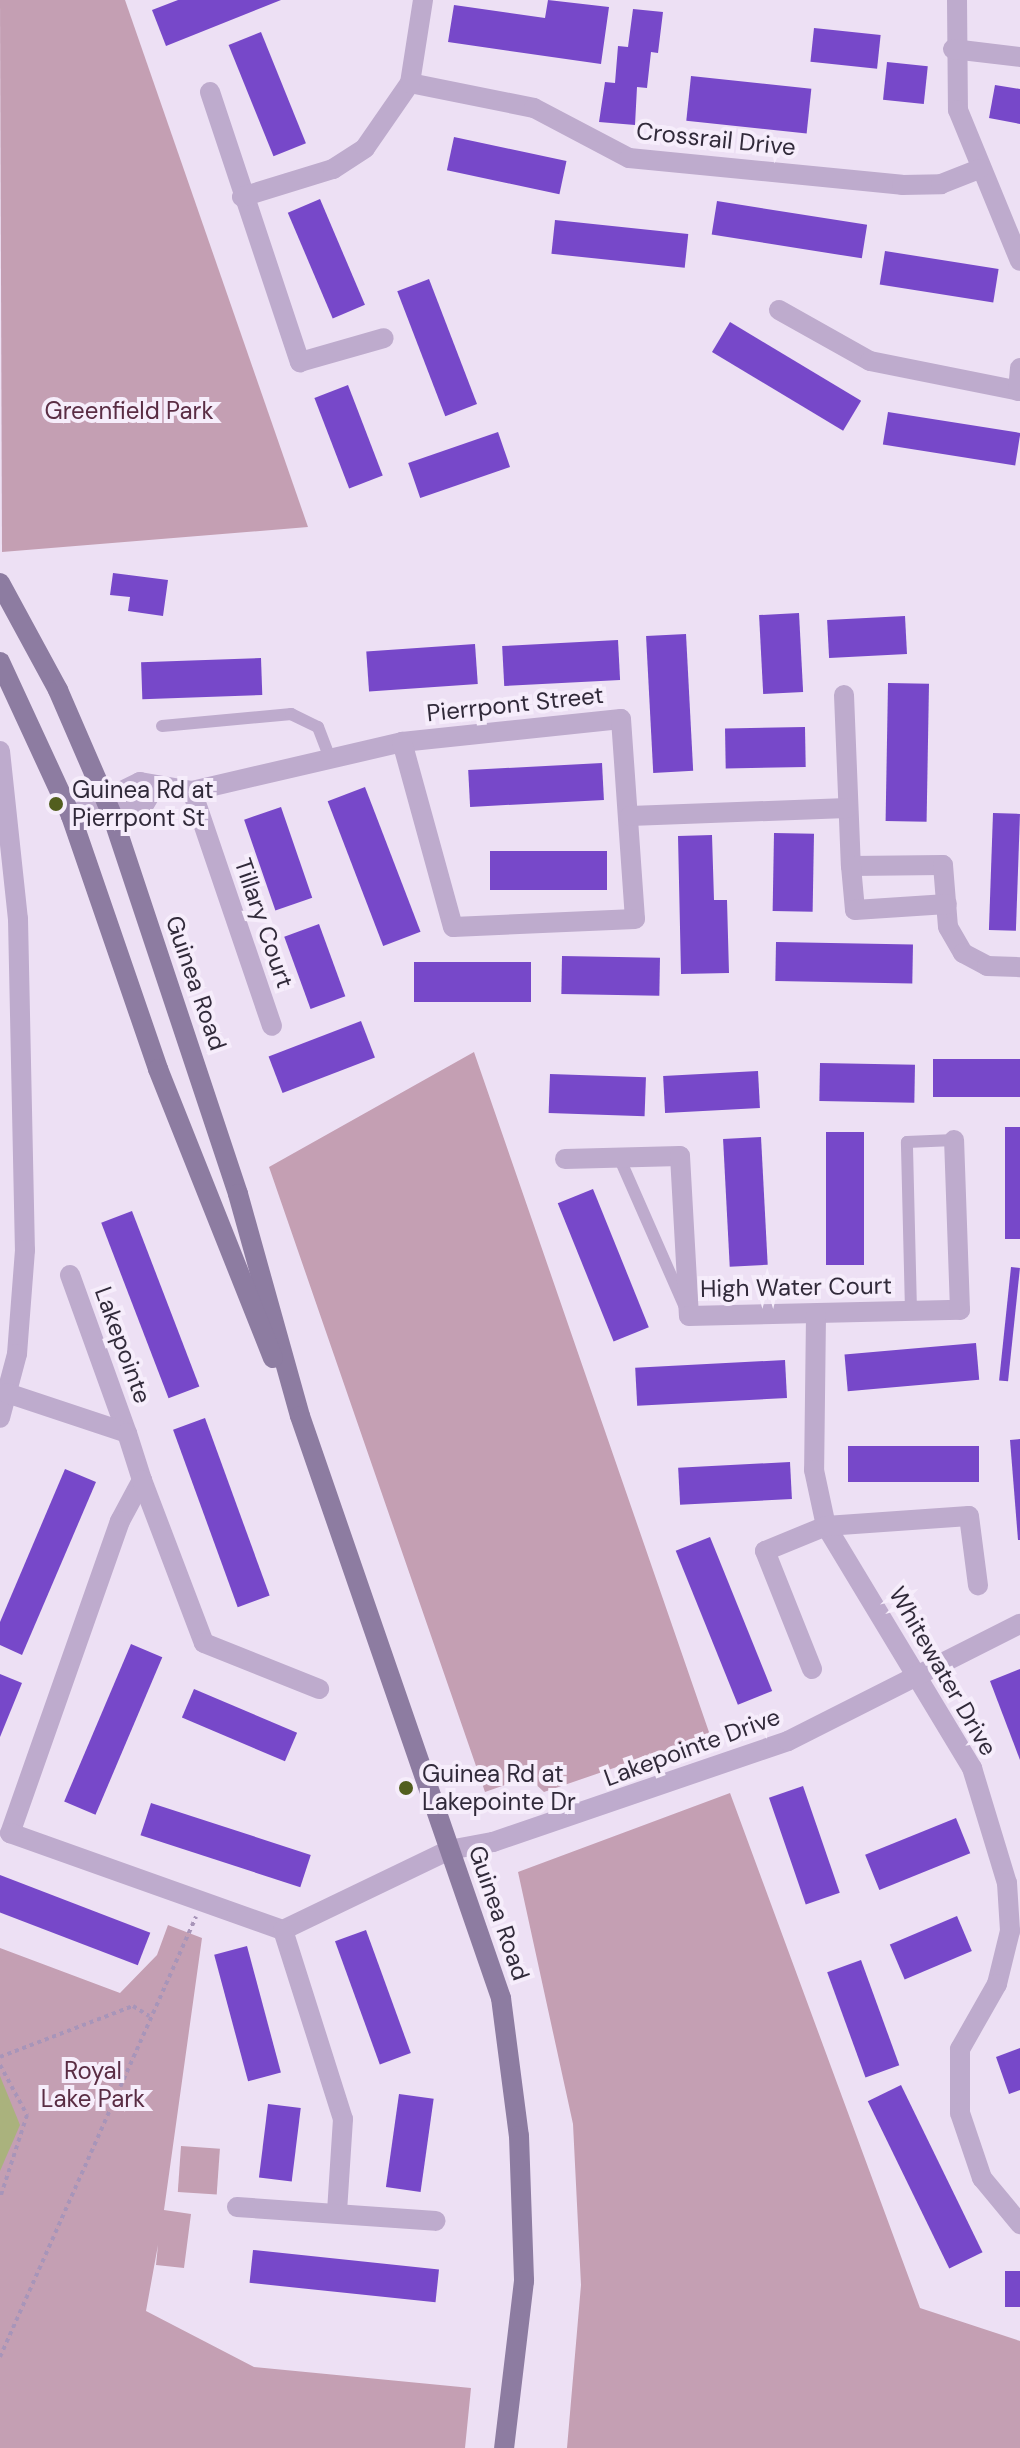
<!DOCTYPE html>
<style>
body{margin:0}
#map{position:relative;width:1020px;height:2448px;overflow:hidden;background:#ede0f4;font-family:"DM Sans",sans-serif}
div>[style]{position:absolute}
.green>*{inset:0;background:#c49fb3;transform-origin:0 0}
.water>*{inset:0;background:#aab27d}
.building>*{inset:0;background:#7748c9;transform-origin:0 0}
.path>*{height:4px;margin-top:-2px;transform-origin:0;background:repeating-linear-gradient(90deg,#a895b9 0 4px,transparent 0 8px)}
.lane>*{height:12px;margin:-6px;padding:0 6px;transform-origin:6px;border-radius:6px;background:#beabcd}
.street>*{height:20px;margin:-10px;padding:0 10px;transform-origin:10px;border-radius:10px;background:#beabcd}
.secondary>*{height:20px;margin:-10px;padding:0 10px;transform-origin:10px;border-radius:10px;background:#8d7ca1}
.dots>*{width:22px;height:22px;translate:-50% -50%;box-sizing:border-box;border:4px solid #f6edfb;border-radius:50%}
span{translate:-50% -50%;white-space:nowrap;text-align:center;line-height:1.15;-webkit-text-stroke:8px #f6edfb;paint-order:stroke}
.street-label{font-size:24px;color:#312a3a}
.park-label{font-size:24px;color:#5a2d44}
.poi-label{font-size:24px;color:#312a3a}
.left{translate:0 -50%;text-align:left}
</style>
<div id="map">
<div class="green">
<div style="clip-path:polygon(0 0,125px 0,308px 527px,2px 552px)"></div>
<div style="clip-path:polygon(474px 1052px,710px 1735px,544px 1792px,528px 1777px,485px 1792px,269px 1167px)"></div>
<div style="clip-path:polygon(730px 1793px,920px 2308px,1020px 2341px,1020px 2448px,567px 2448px,581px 2285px,573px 2124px,518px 1872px)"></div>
<div style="clip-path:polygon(168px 1925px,202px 1938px,164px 2210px,191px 2214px,184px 2268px,156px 2265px,158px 2245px,146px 2311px,254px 2367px,471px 2388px,465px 2448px,0 2448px,0 1948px,120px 1993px,157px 1955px)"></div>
<div style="left:181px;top:2146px;width:39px;height:46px;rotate:4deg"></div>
</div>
<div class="water">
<div style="clip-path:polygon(0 2076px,20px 2125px,0 2171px)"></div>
</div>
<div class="building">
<div style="clip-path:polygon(178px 0,281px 0,166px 46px,152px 10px)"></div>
<div style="clip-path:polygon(548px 0,609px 7px,601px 64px,448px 42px,454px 5px,545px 18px)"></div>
<div style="clip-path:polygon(633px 9px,663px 12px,658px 53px,651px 52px,647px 88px,637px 87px,635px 125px,599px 122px,605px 82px,615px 83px,618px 46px,628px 47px)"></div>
<div style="left:814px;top:28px;width:67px;height:34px;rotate:6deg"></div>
<div style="left:261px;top:32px;width:120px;height:35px;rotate:68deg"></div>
<div style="left:887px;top:62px;width:41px;height:38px;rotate:6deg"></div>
<div style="left:691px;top:76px;width:121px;height:45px;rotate:6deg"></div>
<div style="clip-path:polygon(995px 85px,1020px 89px,1020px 124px,989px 118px)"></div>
<div style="left:454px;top:137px;width:115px;height:34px;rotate:12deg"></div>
<div style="left:320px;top:199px;width:115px;height:35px;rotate:67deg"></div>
<div style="left:717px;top:201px;width:152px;height:34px;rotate:9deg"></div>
<div style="left:555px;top:220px;width:134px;height:34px;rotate:6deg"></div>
<div style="left:885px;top:251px;width:115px;height:34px;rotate:9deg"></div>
<div style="left:429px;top:279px;width:134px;height:34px;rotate:69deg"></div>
<div style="left:730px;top:322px;width:153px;height:35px;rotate:31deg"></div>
<div style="left:348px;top:385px;width:97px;height:36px;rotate:69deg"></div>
<div style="left:888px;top:412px;width:134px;height:33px;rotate:9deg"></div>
<div style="left:498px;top:432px;width:37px;height:95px;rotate:71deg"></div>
<div style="clip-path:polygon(113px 573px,168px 580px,163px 616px,128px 611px,130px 597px,110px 595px)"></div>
<div style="left:799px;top:613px;width:79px;height:40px;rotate:87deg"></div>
<div style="left:905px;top:616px;width:38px;height:78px;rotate:87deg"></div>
<div style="left:686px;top:634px;width:137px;height:40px;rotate:87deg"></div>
<div style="left:618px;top:640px;width:40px;height:116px;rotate:87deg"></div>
<div style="left:475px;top:644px;width:40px;height:109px;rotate:86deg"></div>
<div style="left:261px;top:658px;width:37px;height:120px;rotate:88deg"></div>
<div style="left:888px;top:683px;width:41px;height:138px;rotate:1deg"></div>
<div style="left:805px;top:727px;width:40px;height:80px;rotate:89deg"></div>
<div style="left:602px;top:763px;width:37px;height:134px;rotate:87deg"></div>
<div style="left:365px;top:787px;width:155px;height:40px;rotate:69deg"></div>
<div style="left:281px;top:807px;width:96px;height:39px;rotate:71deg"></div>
<div style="left:993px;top:813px;width:27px;height:117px;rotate:2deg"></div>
<div style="left:774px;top:833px;width:40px;height:78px;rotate:1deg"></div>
<div style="clip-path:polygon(712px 835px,714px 900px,727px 900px,729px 973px,681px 974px,678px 836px)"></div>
<div style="left:607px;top:851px;width:39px;height:117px;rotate:90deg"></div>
<div style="left:319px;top:924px;width:77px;height:37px;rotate:70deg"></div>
<div style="left:776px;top:942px;width:137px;height:39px;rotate:1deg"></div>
<div style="left:562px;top:956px;width:98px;height:38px;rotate:1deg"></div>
<div style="left:531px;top:962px;width:40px;height:117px;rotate:90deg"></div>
<div style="left:361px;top:1021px;width:39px;height:99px;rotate:69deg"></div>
<div style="left:933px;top:1059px;width:87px;height:38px"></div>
<div style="left:820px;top:1063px;width:95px;height:38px;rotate:1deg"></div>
<div style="left:758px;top:1071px;width:37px;height:95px;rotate:87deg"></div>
<div style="left:550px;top:1074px;width:96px;height:39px;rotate:2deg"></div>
<div style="left:1005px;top:1127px;width:15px;height:112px"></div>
<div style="left:826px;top:1132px;width:38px;height:133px"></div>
<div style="left:761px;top:1137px;width:128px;height:38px;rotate:87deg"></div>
<div style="left:593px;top:1189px;width:149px;height:38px;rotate:68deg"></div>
<div style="left:132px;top:1211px;width:188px;height:33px;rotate:69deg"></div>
<div style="left:1011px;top:1267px;width:9px;height:114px;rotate:6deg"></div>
<div style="left:976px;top:1343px;width:37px;height:132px;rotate:85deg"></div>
<div style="left:785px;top:1360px;width:38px;height:150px;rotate:87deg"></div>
<div style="left:205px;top:1418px;width:189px;height:34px;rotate:70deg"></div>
<div style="clip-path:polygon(1020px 1439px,1020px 1540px,1018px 1540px,1010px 1440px)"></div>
<div style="left:979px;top:1446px;width:36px;height:131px;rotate:90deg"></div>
<div style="left:790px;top:1462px;width:37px;height:112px;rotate:87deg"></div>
<div style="clip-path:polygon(65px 1469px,96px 1482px,22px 1655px,0 1645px,0 1622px)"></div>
<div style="left:710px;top:1537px;width:166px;height:37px;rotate:68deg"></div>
<div style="left:131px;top:1644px;width:34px;height:171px;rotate:23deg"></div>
<div style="clip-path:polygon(1020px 1669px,1020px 1760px,990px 1681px)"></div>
<div style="clip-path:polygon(0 1674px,22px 1683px,0 1737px)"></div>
<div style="left:194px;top:1689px;width:112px;height:31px;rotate:23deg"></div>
<div style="left:803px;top:1786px;width:113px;height:36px;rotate:71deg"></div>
<div style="left:151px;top:1803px;width:168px;height:34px;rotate:18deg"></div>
<div style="left:956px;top:1818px;width:38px;height:98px;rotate:68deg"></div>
<div style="left:0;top:1875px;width:161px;height:35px;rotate:21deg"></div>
<div style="left:957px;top:1916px;width:38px;height:73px;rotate:67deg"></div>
<div style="left:366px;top:1930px;width:131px;height:33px;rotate:70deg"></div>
<div style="left:247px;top:1946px;width:131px;height:34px;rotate:75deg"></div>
<div style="left:861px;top:1960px;width:112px;height:36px;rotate:70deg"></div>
<div style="clip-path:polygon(1020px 2048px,1020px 2090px,1009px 2094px,996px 2057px)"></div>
<div style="left:901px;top:2085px;width:186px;height:37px;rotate:64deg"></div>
<div style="left:399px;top:2094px;width:35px;height:94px;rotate:8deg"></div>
<div style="left:268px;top:2104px;width:33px;height:74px;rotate:7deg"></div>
<div style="left:253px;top:2250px;width:187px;height:33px;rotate:6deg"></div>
<div style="left:1005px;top:2271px;width:15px;height:36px"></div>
</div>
<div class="path">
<div style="left:0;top:2057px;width:142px;rotate:-21deg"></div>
<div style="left:133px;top:2006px;width:19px;rotate:32deg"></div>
<div style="left:0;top:2065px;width:57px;rotate:61.6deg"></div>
<div style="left:27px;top:2115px;width:87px;rotate:108deg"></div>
<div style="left:0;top:2357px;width:482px;rotate:-66deg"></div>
</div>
<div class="lane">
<div style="left:162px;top:726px;width:130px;rotate:-5.3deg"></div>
<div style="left:291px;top:714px;width:30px;rotate:26deg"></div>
<div style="left:318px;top:727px;width:33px;rotate:69deg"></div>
<div style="left:619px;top:1157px;width:162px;rotate:66.3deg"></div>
<div style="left:911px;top:1311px;width:169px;rotate:-91.4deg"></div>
<div style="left:907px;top:1142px;width:47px;rotate:-2.4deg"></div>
</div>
<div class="street">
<div style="left:957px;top:0;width:110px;rotate:89.5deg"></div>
<div style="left:958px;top:110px;width:163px;rotate:67.7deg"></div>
<div style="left:953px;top:49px;width:67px;rotate:6.8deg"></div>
<div style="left:410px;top:83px;width:126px;rotate:11.4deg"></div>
<div style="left:534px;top:108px;width:107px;rotate:27.8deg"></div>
<div style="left:629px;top:158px;width:274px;rotate:5.6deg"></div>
<div style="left:902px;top:185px;width:39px;rotate:-1deg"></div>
<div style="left:941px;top:184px;width:41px;rotate:-21.5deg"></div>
<div style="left:210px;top:92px;width:285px;rotate:71.6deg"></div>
<div style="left:300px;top:362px;width:87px;rotate:-15.9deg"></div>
<div style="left:242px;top:197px;width:95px;rotate:-17.1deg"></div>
<div style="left:333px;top:169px;width:38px;rotate:-33deg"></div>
<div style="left:365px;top:148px;width:79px;rotate:-55.3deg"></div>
<div style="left:410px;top:83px;width:84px;rotate:-81.1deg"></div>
<div style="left:779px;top:310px;width:104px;rotate:29.3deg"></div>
<div style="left:870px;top:361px;width:153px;rotate:11.3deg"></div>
<div style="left:1018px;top:391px;width:23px;rotate:-85deg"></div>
<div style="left:844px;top:695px;width:171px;rotate:87.7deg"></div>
<div style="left:851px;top:866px;width:92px;rotate:-0.6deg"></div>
<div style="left:943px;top:865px;width:62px;rotate:85.4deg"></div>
<div style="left:948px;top:927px;width:30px;rotate:60deg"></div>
<div style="left:963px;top:953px;width:27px;rotate:28deg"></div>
<div style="left:987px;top:966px;width:33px;rotate:2deg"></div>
<div style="left:0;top:751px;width:169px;rotate:83.9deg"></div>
<div style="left:18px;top:919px;width:331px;rotate:88.8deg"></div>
<div style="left:25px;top:1250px;width:104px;rotate:94.4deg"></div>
<div style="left:17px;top:1354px;width:66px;rotate:104.9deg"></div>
<div style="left:192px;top:791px;width:248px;rotate:71.2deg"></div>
<div style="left:71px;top:816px;width:77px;rotate:-26.2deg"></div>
<div style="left:140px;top:782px;width:53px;rotate:9.8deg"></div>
<div style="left:192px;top:791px;width:216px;rotate:-13.1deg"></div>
<div style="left:402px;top:742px;width:220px;rotate:-6deg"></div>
<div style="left:621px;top:719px;width:200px;rotate:86deg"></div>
<div style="left:635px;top:919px;width:182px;rotate:177.5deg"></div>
<div style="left:453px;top:927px;width:192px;rotate:-105.4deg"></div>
<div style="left:71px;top:816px;width:41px;rotate:-1.4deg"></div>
<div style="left:112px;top:815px;width:35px;rotate:-20deg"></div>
<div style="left:145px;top:803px;width:17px;rotate:-59deg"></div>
<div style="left:630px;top:816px;width:217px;rotate:-2.1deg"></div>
<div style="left:851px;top:866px;width:44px;rotate:84.8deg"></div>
<div style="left:855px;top:910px;width:92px;rotate:-3.7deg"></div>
<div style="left:565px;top:1159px;width:115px;rotate:-1.5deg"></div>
<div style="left:680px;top:1156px;width:160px;rotate:86.8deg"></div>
<div style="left:689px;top:1316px;width:271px;rotate:-1.3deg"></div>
<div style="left:960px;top:1310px;width:170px;rotate:-92deg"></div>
<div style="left:70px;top:1275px;width:168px;rotate:70.2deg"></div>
<div style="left:816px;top:1315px;width:155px;rotate:90.7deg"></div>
<div style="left:814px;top:1470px;width:57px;rotate:77.9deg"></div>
<div style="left:826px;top:1526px;width:283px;rotate:58.9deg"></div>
<div style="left:972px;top:1768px;width:120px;rotate:73.1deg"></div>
<div style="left:1007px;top:1883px;width:48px;rotate:86.4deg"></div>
<div style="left:1010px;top:1931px;width:55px;rotate:103.8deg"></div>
<div style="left:997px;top:1984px;width:75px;rotate:119.6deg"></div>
<div style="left:960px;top:2049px;width:64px;rotate:90deg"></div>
<div style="left:960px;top:2113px;width:69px;rotate:71.3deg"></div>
<div style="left:982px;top:2178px;width:60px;rotate:50.4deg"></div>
<div style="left:7px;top:1393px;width:126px;rotate:18.4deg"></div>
<div style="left:127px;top:1433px;width:49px;rotate:72.3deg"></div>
<div style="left:142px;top:1480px;width:47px;rotate:118.2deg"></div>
<div style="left:120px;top:1521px;width:331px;rotate:109.4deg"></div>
<div style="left:10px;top:1833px;width:290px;rotate:19.6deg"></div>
<div style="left:283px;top:1930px;width:184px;rotate:-25.7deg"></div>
<div style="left:449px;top:1850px;width:45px;rotate:-10.3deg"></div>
<div style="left:493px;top:1842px;width:312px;rotate:-18.9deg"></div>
<div style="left:788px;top:1741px;width:260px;rotate:-26.8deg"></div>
<div style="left:142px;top:1480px;width:174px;rotate:69.2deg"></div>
<div style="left:204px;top:1643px;width:124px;rotate:21.8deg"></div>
<div style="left:812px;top:1669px;width:127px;rotate:-111.7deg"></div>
<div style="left:765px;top:1551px;width:66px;rotate:-22.3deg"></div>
<div style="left:826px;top:1526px;width:143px;rotate:-4deg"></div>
<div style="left:969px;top:1516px;width:70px;rotate:82.6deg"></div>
<div style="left:283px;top:1930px;width:198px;rotate:72.4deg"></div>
<div style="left:343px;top:2119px;width:94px;rotate:93.7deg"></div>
<div style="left:237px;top:2207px;width:199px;rotate:4deg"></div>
</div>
<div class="secondary">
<div style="left:0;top:583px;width:122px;rotate:61.5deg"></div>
<div style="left:58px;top:690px;width:136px;rotate:66.6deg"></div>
<div style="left:112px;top:815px;width:399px;rotate:71.6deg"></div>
<div style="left:238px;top:1194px;width:230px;rotate:74.4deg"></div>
<div style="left:300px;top:1416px;width:616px;rotate:70.95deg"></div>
<div style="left:501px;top:1998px;width:139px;rotate:82.6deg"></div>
<div style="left:519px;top:2136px;width:145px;rotate:88deg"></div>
<div style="left:524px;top:2281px;width:168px;rotate:96.8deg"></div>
<div style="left:0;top:662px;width:170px;rotate:65.2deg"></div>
<div style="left:71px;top:816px;width:268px;rotate:71deg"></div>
<div style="left:158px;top:1069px;width:311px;rotate:68.3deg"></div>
</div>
<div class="dots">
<div style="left:56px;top:804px;background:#525e1e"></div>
<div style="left:406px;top:1788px;background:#525e1e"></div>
</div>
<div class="street-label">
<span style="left:716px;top:139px;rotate:6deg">Crossrail Drive</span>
<span style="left:515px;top:704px;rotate:-6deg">Pierrpont Street</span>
<span style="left:264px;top:923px;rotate:71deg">Tillary Court</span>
<span style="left:196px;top:983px;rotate:71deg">Guinea Road</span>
<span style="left:796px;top:1287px;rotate:-1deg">High Water Court</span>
<span style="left:123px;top:1345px;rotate:70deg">Lakepointe</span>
<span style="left:943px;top:1671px;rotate:60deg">Whitewater Drive</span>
<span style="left:692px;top:1747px;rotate:-20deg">Lakepointe Drive</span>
<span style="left:499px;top:1913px;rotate:71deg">Guinea Road</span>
</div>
<div class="park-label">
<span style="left:129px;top:411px">Greenfield Park</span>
<span style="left:93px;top:2085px">Royal<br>Lake Park</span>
</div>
<div class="poi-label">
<span class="left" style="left:72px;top:804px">Guinea Rd at<br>Pierrpont St</span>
<span class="left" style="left:422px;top:1788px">Guinea Rd at<br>Lakepointe Dr</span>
</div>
</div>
